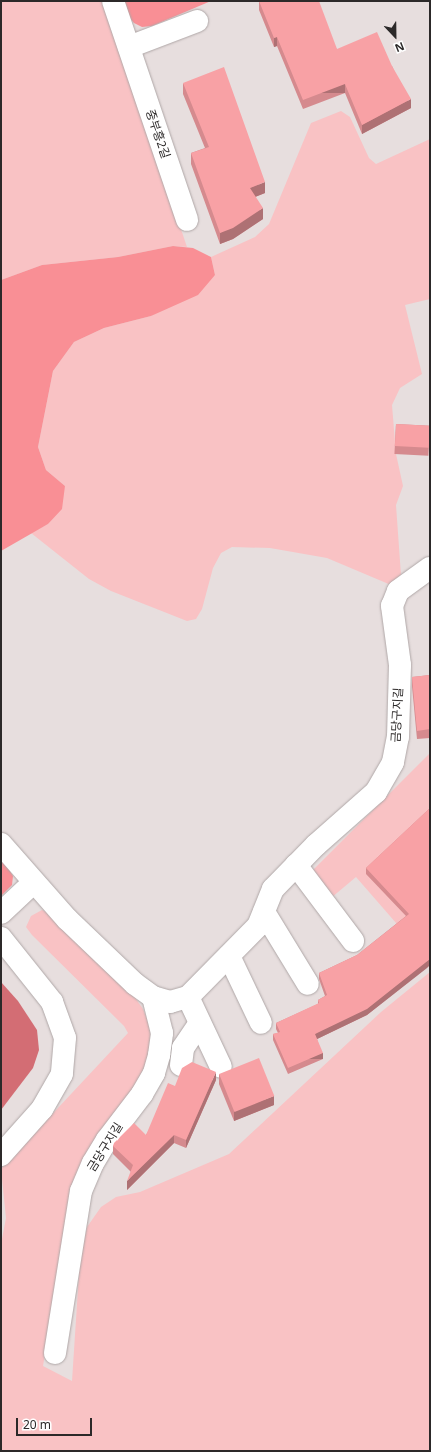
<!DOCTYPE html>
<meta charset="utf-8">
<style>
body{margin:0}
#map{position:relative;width:431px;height:1452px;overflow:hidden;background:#e7dede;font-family:"Noto Sans","Noto Sans KR",sans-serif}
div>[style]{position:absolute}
.green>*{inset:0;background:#f9c2c4}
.forest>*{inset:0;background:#f98f95}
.water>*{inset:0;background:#d36d74}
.roads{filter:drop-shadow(0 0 1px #afa7a7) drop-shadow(0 0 1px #afa7a7)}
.minor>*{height:22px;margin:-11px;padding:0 11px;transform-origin:11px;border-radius:11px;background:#fff}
.wall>*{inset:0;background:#d58a8e;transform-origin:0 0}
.shaded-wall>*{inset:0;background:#ae7174;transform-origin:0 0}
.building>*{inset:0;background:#f8a1a5;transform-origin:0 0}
span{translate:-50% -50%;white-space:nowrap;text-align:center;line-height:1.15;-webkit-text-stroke:4px #fff;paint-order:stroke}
.street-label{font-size:12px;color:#2c2929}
.frame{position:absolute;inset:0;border:2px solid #2c2929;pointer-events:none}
.north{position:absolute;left:375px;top:16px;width:40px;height:40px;-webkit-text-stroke:3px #fff;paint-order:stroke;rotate:158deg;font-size:11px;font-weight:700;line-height:16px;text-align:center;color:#2c2929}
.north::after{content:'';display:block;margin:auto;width:14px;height:18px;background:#2c2929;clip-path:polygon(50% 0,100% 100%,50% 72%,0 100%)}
.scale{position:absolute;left:16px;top:1418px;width:76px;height:18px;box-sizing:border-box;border:2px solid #2c2929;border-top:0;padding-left:5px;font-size:12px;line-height:14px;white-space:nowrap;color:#2c2929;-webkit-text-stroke:3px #fff;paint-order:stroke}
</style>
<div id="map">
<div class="green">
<div style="clip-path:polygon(1px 1px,104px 1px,187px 247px,173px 246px,118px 257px,42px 265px,1px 280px)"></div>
<div style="clip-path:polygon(341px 111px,350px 117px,369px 158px,376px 164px,430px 139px,430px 299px,405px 305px,422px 374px,400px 388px,392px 405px,396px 454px,403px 486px,396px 505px,401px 575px,391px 585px,327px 558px,270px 548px,232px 547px,221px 553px,213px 568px,202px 609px,196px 619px,187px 621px,111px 591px,89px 579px,31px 533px,48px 524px,65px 486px,46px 470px,38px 447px,53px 371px,74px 342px,104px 328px,151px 316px,215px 275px,211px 257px,255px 237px,269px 224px,311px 123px)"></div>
<div style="clip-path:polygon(430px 753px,430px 962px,356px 877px,331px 898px,312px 871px)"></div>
<div style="clip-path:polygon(42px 910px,52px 914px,129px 989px,143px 1009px,150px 1026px,151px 1050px,146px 1069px,70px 1204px,43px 1366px,72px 1381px,80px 1258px,87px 1227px,101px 1207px,116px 1197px,140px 1192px,229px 1154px,381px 1012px,430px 972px,430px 1451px,1px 1451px,1px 1244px,6px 1218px,1px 1169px,128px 1033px,124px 1026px,32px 935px,26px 927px,31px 916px)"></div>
</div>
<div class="forest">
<div style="clip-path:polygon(123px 1px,211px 1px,152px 26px,142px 27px,134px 23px,127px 15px)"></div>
<div style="clip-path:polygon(173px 246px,193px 248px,211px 257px,215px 275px,198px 295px,151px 316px,104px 328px,74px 342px,53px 371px,38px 447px,46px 470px,65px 486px,62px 509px,48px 524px,1px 551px,1px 280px,42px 265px,118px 257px)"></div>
<div style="clip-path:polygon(1px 856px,13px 876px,12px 885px,1px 896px)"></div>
</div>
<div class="water">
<div style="clip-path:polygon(1px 982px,18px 1001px,37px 1030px,39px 1050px,33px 1068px,1px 1110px)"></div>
</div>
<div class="roads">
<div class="minor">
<div style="left:113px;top:1px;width:231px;rotate:71.3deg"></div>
<div style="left:129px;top:47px;width:73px;rotate:-20.9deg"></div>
<div style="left:1px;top:844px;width:100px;rotate:48.7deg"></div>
<div style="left:67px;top:919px;width:94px;rotate:43.7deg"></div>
<div style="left:135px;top:984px;width:22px;rotate:36deg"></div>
<div style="left:153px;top:997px;width:18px;rotate:16deg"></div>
<div style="left:170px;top:1002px;width:19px;rotate:-16deg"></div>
<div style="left:188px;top:997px;width:100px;rotate:-45.4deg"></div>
<div style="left:258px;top:926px;width:40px;rotate:-68deg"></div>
<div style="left:273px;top:889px;width:62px;rotate:-45.7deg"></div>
<div style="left:316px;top:845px;width:80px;rotate:-41.5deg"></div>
<div style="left:376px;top:792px;width:34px;rotate:-60deg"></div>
<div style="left:393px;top:762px;width:25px;rotate:-79deg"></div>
<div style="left:398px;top:737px;width:72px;rotate:-88.4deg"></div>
<div style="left:400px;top:665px;width:60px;rotate:-97.7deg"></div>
<div style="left:392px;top:606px;width:16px;rotate:-68deg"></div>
<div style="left:398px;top:591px;width:39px;rotate:-36deg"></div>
<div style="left:296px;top:865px;width:95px;rotate:53.1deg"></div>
<div style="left:264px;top:912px;width:84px;rotate:58.6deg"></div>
<div style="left:1px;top:913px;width:45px;rotate:-43.2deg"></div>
<div style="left:1px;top:938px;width:82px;rotate:51.4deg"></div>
<div style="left:52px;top:1002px;width:38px;rotate:70deg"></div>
<div style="left:65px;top:1038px;width:36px;rotate:95deg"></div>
<div style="left:62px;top:1074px;width:40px;rotate:119.7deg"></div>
<div style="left:42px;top:1109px;width:62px;rotate:131.7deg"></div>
<div style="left:229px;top:956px;width:74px;rotate:64.5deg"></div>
<div style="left:188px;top:997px;width:77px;rotate:64.8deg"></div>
<div style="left:181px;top:1065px;width:17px;rotate:-83deg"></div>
<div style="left:183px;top:1048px;width:30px;rotate:-56deg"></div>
<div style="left:55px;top:1353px;width:164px;rotate:-80.9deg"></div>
<div style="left:81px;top:1191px;width:30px;rotate:-67deg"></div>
<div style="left:93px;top:1163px;width:27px;rotate:-59deg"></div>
<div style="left:107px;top:1140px;width:58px;rotate:-52.7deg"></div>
<div style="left:142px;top:1094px;width:24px;rotate:-60deg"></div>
<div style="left:154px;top:1073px;width:19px;rotate:-74deg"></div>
<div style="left:159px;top:1055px;width:22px;rotate:-82deg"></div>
<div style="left:162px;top:1033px;width:37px;rotate:-104deg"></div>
</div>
</div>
<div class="wall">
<div style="clip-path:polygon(259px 1px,337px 49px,392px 66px,411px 108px,362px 134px,345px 93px,303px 109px,277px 46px,274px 47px,259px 10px)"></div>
<div style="clip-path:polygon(183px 83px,265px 193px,255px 197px,263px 219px,233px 239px,220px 244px,191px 164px,191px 153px,205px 148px,183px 94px)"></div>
<div style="left:396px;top:424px;width:34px;height:30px;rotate:3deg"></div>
<div style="clip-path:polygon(430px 675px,430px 738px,417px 739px,412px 686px,412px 677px)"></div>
<div style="clip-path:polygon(430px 808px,430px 965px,367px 1015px,317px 1039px,323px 1059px,288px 1074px,273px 1040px,273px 1034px,278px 1033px,276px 1029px,276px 1023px,318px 1004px,318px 1000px,325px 996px,319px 979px,319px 973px,357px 955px,406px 916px,366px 874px,366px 868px)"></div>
<div style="clip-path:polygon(219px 1074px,274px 1105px,234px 1121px,219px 1084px)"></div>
<div style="clip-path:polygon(216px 1080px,186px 1148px,174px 1143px,127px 1190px,131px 1172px,113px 1154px,113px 1146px,146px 1135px,175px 1086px)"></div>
</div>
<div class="shaded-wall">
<div style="clip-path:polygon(277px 37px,277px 46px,274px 47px,274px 38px)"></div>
<div style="left:345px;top:84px;width:9px;height:45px;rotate:90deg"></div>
<div style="clip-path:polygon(411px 99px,411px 108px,362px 134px,362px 125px)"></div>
<div style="clip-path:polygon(265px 182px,265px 193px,250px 199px,250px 188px)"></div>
<div style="clip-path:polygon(263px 208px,263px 219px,233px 239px,220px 244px,220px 233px)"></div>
<div style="clip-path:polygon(430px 959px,430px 965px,427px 968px,367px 1015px,315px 1040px,315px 1034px)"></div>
<div style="left:323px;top:1053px;width:6px;height:38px;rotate:90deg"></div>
<div style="clip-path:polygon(216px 1072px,216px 1080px,186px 1148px,186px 1140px)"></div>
<div style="clip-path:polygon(274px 1096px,274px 1105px,234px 1121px,234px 1111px)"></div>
<div style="clip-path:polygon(174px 1135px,174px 1143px,127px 1190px,127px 1181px)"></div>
</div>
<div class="building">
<div style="clip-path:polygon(259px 1px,319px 1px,337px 49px,377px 32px,392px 66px,411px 99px,362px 125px,345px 84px,303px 100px,277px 37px,274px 38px)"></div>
<div style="clip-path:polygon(224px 67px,265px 182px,250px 188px,263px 208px,233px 228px,220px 233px,191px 153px,209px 147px,183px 83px)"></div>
<div style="left:396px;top:424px;width:34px;height:22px;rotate:3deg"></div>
<div style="clip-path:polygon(430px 675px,430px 729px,417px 731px,412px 677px)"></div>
<div style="clip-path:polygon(430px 808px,430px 959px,367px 1009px,315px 1034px,323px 1053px,288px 1068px,273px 1034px,280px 1032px,276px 1023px,319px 1003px,318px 1000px,327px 995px,319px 973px,357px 955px,409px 914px,366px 868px)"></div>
<div style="left:259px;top:1058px;width:41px;height:43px;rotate:68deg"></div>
<div style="clip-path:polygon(192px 1062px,216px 1072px,186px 1140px,174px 1135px,127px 1181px,133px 1165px,113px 1146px,114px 1143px,134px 1123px,146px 1135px,168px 1083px,175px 1086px,182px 1068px)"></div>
</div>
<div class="street-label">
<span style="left:158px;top:134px;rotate:71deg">중부흥2길</span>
<span style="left:397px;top:715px;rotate:-87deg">금당구지길</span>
<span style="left:105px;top:1147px;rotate:-58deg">금당구지길</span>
</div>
<div class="frame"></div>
<div class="north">N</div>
<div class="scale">20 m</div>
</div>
